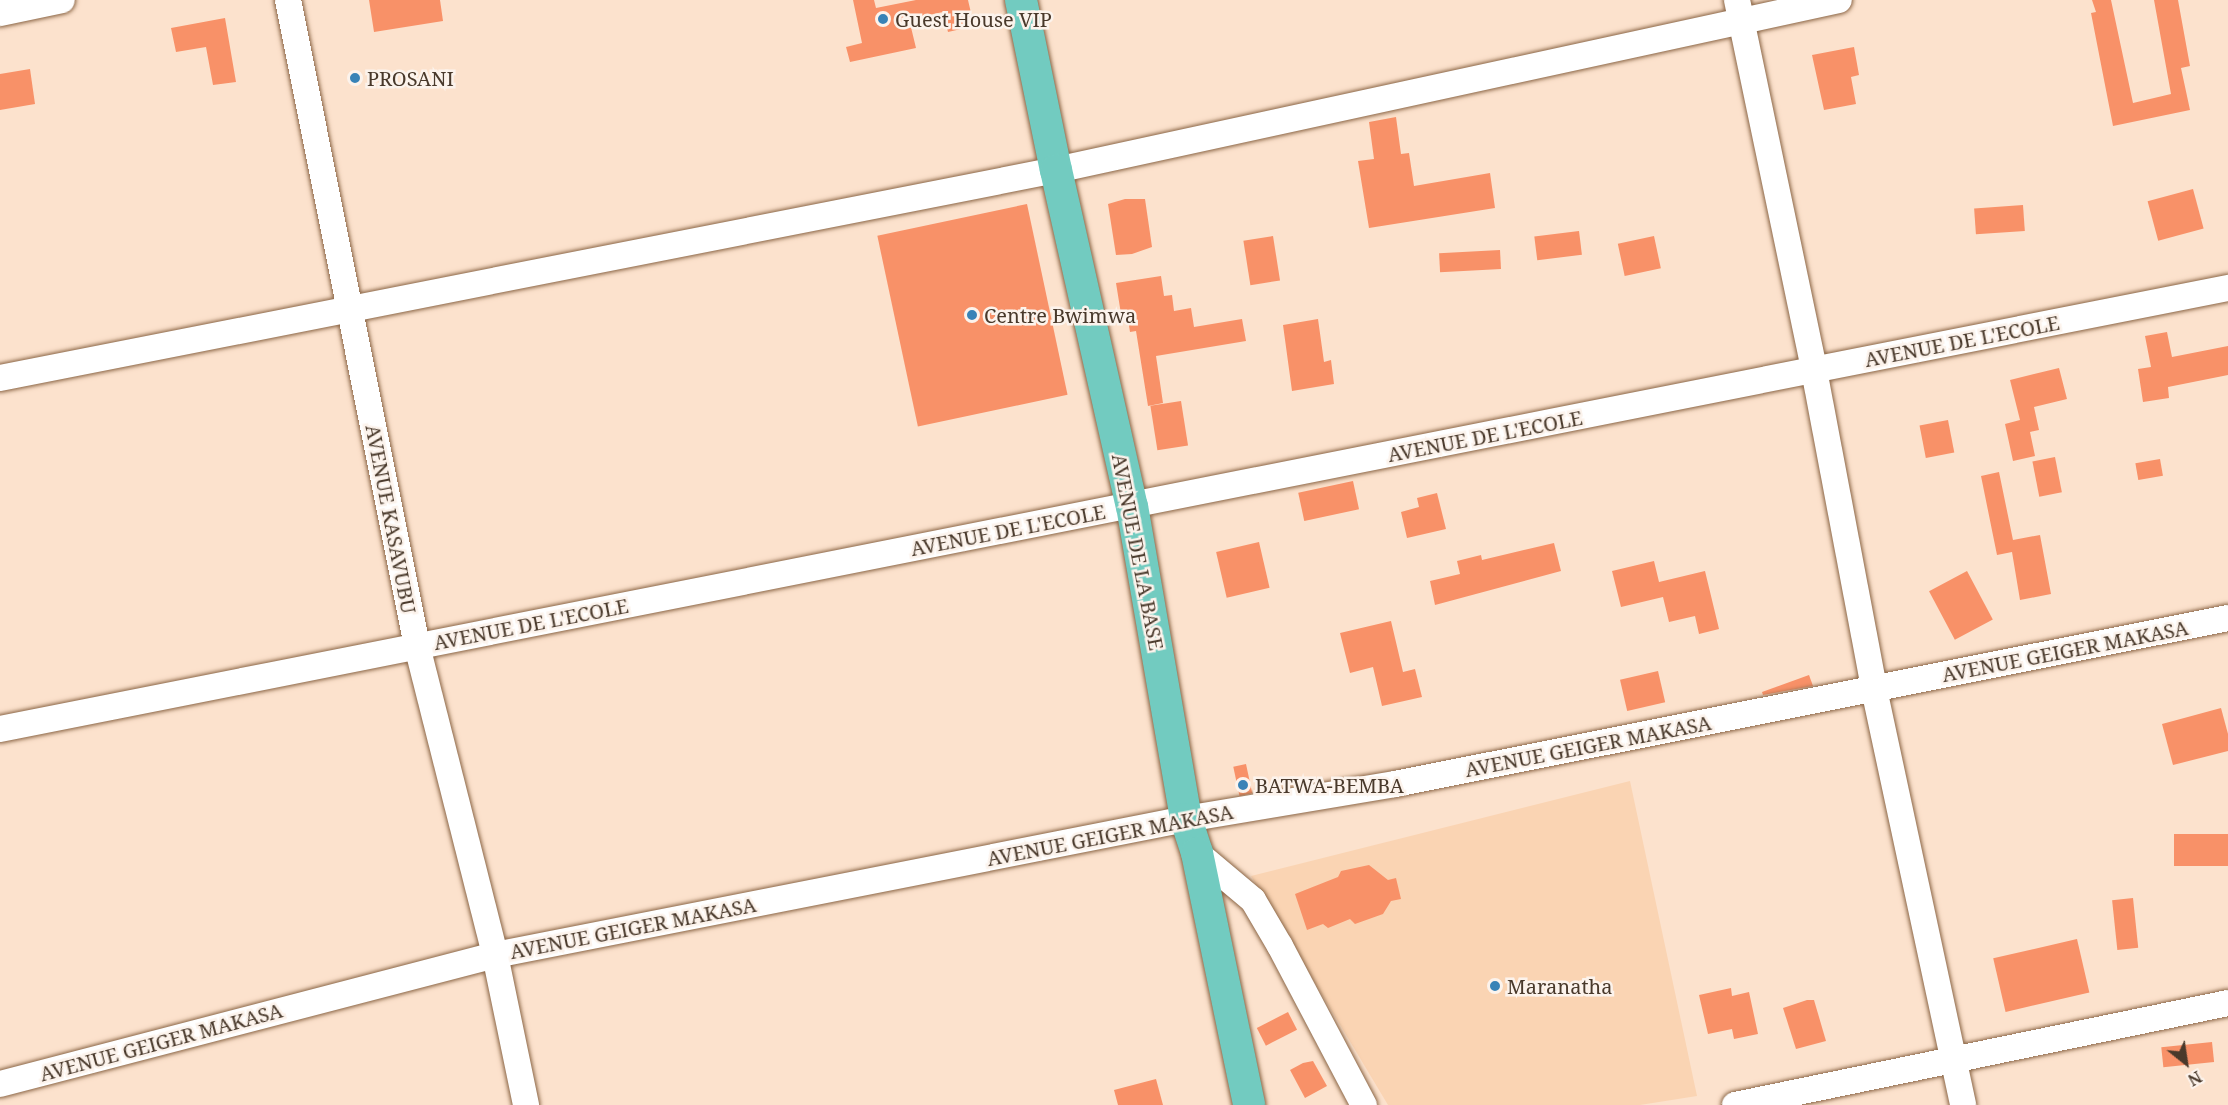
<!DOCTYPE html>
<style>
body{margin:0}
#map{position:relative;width:2228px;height:1105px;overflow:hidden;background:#fce2cd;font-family:"Noto Serif",serif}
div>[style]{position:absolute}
.built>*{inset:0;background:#fad4b3}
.building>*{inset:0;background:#f89168;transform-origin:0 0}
.roads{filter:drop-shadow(0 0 2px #8b6646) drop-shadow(0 0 2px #8b6646)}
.minor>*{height:26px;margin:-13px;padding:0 13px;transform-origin:13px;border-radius:13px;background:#fff}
.major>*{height:32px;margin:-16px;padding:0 16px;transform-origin:16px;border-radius:16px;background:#72cbc0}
.dots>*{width:16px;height:16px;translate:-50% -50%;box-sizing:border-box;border:3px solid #fcf3ec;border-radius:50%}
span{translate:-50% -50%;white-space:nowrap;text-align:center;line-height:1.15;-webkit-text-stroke:5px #fcf3ec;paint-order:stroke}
.poi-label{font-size:20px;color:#49392b}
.left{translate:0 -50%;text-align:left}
.street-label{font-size:20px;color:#49392b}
.north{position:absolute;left:2156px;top:1033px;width:60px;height:60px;-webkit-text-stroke:4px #fcf3ec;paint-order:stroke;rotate:150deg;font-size:16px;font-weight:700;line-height:24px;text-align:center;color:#49392b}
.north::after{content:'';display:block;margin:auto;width:21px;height:27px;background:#49392b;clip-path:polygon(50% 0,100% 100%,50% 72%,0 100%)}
</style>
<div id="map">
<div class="built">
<div style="clip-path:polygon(1630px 781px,1697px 1096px,1640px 1105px,1388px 1105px,1251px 876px)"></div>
</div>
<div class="building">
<div style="clip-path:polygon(369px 0,440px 0,443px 21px,374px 32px)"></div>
<div style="clip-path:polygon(853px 0,874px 0,876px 8px,916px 0,968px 0,974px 26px,948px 32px,943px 12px,909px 19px,916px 48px,850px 62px,846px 47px,862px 43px)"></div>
<div style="clip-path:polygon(2092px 0,2111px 0,2133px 103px,2171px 94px,2154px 0,2178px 0,2190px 66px,2181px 68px,2190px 110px,2113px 126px,2091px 13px,2096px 12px)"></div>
<div style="clip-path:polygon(225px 18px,236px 82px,213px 85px,206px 47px,176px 52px,171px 28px)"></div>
<div style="clip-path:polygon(1854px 47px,1859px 75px,1851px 77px,1856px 104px,1824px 110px,1812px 55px)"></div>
<div style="clip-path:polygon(30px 69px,35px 104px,0 110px,0 74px)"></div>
<div style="clip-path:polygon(1396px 117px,1401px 154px,1409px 153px,1414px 186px,1490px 173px,1495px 208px,1369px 228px,1358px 161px,1374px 159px,1369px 122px)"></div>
<div style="left:2193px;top:189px;width:41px;height:47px;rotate:75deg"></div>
<div style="clip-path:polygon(1125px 199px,1145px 199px,1152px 247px,1132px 254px,1116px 255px,1108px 204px)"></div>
<div style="left:1027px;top:204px;width:195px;height:153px;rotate:78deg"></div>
<div style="left:2023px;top:205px;width:26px;height:49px;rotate:86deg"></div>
<div style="left:1579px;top:231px;width:24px;height:45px;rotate:83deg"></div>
<div style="left:1273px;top:236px;width:45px;height:30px;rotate:81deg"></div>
<div style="left:1654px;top:236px;width:33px;height:37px;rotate:78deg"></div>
<div style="left:1500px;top:250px;width:19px;height:61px;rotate:87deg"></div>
<div style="clip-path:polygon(1161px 276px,1164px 296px,1172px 295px,1174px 311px,1191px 308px,1194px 327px,1242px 319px,1246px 341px,1156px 356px,1163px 403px,1148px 406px,1136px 331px,1130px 332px,1127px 313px,1121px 314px,1116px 283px)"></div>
<div style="clip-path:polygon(1318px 319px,1324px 362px,1331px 360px,1334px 384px,1292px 391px,1283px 325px)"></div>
<div style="clip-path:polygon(2167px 332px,2172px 357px,2228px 346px,2228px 375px,2168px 387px,2169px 398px,2143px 402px,2138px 369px,2151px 367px,2145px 336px)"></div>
<div style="clip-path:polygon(2059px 368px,2067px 399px,2034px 407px,2039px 430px,2030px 432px,2035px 456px,2013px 461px,2005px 424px,2020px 420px,2010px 380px)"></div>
<div style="left:1181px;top:401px;width:45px;height:31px;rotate:81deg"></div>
<div style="left:1948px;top:420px;width:33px;height:29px;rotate:79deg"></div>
<div style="left:2055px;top:457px;width:36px;height:23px;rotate:79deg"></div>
<div style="left:2160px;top:459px;width:17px;height:25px;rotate:80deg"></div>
<div style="clip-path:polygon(1999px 472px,2013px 540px,2040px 535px,2051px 594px,2020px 600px,2012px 552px,1997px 555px,1981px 476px)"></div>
<div style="left:1353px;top:481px;width:29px;height:56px;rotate:78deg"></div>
<div style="clip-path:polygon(1437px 493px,1446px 529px,1407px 538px,1401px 512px,1419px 507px,1417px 498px)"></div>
<div style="left:1259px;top:542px;width:47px;height:44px;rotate:77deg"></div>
<div style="clip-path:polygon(1554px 543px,1561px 571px,1435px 605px,1430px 581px,1460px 574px,1457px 561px,1481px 555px,1482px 560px)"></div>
<div style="clip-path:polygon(1654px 561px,1659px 582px,1705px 571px,1719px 629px,1699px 634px,1695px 616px,1669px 622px,1663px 597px,1621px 607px,1612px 571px)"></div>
<div style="left:1967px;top:571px;width:55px;height:43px;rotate:62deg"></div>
<div style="clip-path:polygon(1391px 621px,1403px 672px,1415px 669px,1422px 697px,1382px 706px,1373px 667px,1350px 673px,1340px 633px)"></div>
<div style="left:1658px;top:671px;width:32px;height:39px;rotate:77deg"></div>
<div style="clip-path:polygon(1809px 675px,1813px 686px,1763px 695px,1762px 692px)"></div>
<div style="clip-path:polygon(2221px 708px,2228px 734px,2228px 751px,2173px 765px,2162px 724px)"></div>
<div style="left:1246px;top:764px;width:30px;height:13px;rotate:78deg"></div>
<div style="left:2228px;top:834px;width:32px;height:54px;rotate:90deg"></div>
<div style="clip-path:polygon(1369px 865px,1388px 880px,1396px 878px,1401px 899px,1391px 901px,1383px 914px,1355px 924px,1350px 919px,1328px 928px,1323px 924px,1307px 930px,1295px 894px,1338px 877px,1341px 871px)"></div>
<div style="left:2133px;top:898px;width:50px;height:21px;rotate:84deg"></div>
<div style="left:2077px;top:939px;width:55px;height:86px;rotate:77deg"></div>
<div style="clip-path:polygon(1731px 988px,1732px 996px,1749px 992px,1758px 1034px,1734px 1039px,1732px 1029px,1708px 1034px,1699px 995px)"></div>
<div style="clip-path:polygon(1807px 1000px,1814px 1000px,1826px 1041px,1796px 1049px,1783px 1008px)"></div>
<div style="left:1288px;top:1012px;width:20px;height:35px;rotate:63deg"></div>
<div style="left:2212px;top:1042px;width:20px;height:51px;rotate:84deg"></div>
<div style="clip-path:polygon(1313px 1061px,1327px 1086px,1305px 1098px,1290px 1070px,1303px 1063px)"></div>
<div style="clip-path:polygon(1156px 1079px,1163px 1105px,1118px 1105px,1114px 1090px)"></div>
</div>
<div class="roads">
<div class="minor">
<div style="left:288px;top:0;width:659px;rotate:78.71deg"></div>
<div style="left:417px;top:646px;width:319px;rotate:75.8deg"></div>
<div style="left:495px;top:955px;width:153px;rotate:78.3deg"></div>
<div style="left:1737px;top:0;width:378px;rotate:78.2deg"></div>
<div style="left:1814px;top:370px;width:325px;rotate:79.3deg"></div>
<div style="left:1874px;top:689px;width:425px;rotate:77.9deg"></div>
<div style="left:0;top:13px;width:63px;rotate:-11.8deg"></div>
<div style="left:0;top:378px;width:1076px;rotate:-11.14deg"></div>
<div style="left:1056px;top:170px;width:801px;rotate:-12.25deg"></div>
<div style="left:0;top:729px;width:2271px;rotate:-11.2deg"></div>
<div style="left:1197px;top:853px;width:73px;rotate:40deg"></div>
<div style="left:1253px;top:900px;width:53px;rotate:59.6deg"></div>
<div style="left:1280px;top:946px;width:180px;rotate:62.2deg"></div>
<div style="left:0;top:1084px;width:512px;rotate:-14.61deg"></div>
<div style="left:495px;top:955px;width:704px;rotate:-11.13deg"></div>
<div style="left:1186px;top:819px;width:212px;rotate:-9.5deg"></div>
<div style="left:1395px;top:784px;width:849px;rotate:-11.27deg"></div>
<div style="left:1735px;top:1105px;width:503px;rotate:-11.69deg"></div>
</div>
<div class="major">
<div style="left:1021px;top:0;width:174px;rotate:78.4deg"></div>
<div style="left:1056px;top:170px;width:344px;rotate:77.3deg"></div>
<div style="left:1132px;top:506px;width:318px;rotate:80.2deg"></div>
<div style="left:1186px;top:819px;width:36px;rotate:72deg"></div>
<div style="left:1197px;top:853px;width:257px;rotate:78.3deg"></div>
</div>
</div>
<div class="dots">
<div style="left:883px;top:19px;background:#3883b7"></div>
<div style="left:355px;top:78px;background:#3883b7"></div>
<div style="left:972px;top:315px;background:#3883b7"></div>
<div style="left:1243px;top:785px;background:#3883b7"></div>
<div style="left:1495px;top:986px;background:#3883b7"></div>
</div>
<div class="poi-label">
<span class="left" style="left:895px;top:19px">Guest House VIP</span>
<span class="left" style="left:367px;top:78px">PROSANI</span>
<span class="left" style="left:984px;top:315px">Centre Bwimwa</span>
<span class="left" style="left:1255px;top:785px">BATWA-BEMBA</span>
<span class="left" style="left:1507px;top:986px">Maranatha</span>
</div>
<div class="street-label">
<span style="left:1962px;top:341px;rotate:-11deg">AVENUE DE L'ECOLE</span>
<span style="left:1485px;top:436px;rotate:-11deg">AVENUE DE L'ECOLE</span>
<span style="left:391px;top:519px;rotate:79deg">AVENUE KASAVUBU</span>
<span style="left:1008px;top:530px;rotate:-11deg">AVENUE DE L'ECOLE</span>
<span style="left:1138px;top:552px;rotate:79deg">AVENUE DE LA BASE</span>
<span style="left:531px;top:624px;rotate:-11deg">AVENUE DE L'ECOLE</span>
<span style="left:2065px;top:651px;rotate:-11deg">AVENUE GEIGER MAKASA</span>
<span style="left:1588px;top:746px;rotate:-11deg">AVENUE GEIGER MAKASA</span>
<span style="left:1110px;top:835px;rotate:-11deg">AVENUE GEIGER MAKASA</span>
<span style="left:633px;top:928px;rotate:-11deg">AVENUE GEIGER MAKASA</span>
<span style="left:161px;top:1042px;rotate:-15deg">AVENUE GEIGER MAKASA</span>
</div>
<div class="north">N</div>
</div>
